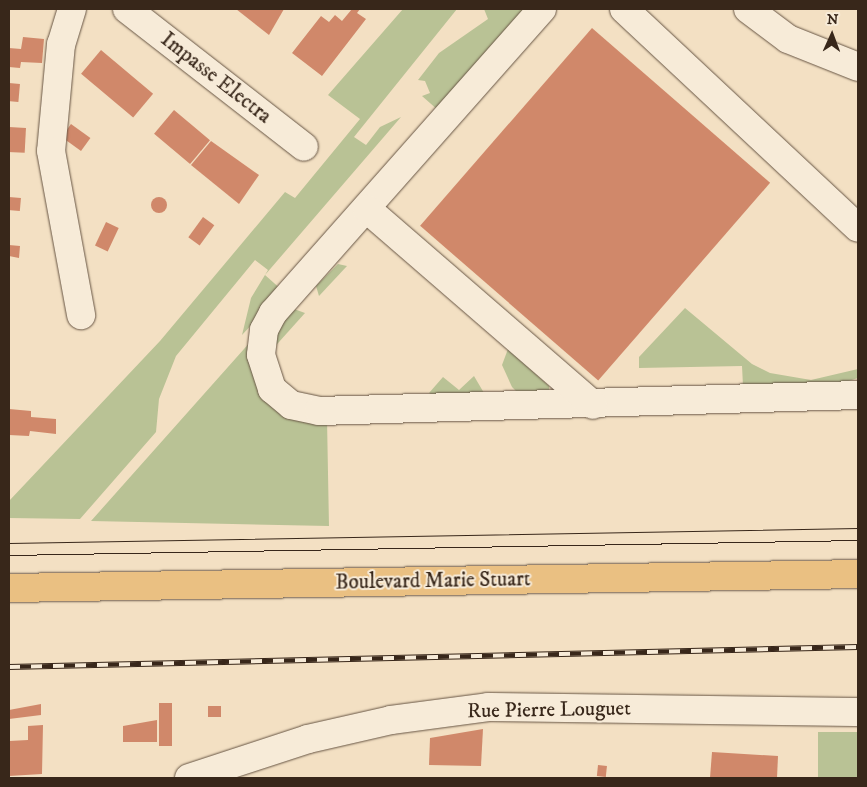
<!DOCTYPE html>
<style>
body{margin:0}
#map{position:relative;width:867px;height:787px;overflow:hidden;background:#f3e0c3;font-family:"IM FELL DW Pica",serif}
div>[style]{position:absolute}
.green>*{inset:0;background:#b9c295;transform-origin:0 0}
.building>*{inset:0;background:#d0886a;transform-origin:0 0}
.round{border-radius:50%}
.roads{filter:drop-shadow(0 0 1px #675544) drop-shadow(0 0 1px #675544)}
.minor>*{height:28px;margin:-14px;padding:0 14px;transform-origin:14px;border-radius:14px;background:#f7ebd8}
.major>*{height:28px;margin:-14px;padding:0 14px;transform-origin:14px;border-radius:14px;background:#eac082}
.tram>*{height:1px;margin:-0.5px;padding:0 0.5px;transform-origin:0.5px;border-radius:0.5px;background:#38271a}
.rail>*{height:5.5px;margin-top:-2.75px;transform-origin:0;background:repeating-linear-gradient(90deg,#f7ebd8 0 11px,#38271a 0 22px);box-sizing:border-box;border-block:1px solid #38271a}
span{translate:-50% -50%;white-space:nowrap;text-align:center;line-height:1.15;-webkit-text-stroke:4px #f7ebd8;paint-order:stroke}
.street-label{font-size:21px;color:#38271a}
.frame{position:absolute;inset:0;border:10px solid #38271a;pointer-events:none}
.north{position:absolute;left:807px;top:10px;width:50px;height:50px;-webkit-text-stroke:4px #f7ebd8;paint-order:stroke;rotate:2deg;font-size:14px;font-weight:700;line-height:20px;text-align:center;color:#38271a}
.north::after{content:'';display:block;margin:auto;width:18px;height:22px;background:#38271a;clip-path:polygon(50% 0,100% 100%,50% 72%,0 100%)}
</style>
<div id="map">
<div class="green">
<div style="clip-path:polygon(403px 9px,457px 9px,354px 137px,366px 145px,380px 127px,401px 117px,265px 275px,283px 291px,242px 335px,251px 298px,268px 270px,255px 260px,176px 356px,159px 399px,156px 432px,80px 519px,9px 518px,9px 501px,160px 341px,285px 192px,295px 198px,360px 119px,328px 95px)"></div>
<div style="clip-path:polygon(484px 9px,529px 9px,439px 111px,422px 96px,430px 93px,425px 81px,418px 80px,439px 53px,488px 19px)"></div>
<div style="clip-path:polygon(338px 264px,347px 266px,319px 296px,316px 286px)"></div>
<div style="clip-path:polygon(685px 308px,752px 364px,770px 373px,811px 380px,858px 369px,858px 378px,839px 384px,743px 386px,742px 366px,639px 368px,639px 357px)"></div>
<div style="clip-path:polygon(294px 309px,305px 313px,270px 352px,273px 332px)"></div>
<div style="clip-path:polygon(252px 340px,251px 352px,327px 419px,329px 526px,91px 521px)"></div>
<div style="clip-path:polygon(508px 349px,549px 386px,549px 397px,518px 393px,512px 387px,502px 365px)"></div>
<div style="clip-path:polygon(474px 376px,484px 393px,437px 398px,429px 393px,443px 377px,459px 390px)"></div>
<div style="left:818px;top:732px;width:40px;height:46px"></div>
</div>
<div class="building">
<div style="clip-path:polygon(236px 9px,284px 9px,269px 35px)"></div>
<div style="clip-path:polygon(352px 9px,360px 9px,357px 13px,366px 19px,322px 76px,292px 53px,321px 16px,329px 22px,335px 15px,342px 21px)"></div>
<div style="left:592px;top:28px;width:236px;height:262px;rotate:41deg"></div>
<div style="clip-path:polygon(23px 37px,44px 39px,42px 63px,21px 62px,20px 68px,9px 67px,9px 48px,21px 49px)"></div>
<div style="left:101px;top:50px;width:68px;height:31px;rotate:40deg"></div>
<div style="left:9px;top:83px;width:11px;height:18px;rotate:5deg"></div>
<div style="left:174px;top:110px;width:47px;height:31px;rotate:40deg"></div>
<div style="left:71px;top:124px;width:24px;height:16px;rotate:36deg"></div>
<div style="left:9px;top:127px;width:17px;height:25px;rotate:3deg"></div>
<div style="clip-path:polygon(211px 141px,259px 175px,239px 204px,191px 165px)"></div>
<div style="left:9px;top:197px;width:12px;height:13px;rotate:5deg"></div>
<div class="round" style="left:151px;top:197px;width:16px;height:16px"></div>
<div style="left:203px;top:217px;width:14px;height:25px;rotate:36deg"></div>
<div style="left:106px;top:222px;width:14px;height:26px;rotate:25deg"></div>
<div style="clip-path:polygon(9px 245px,20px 246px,19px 258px,9px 256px)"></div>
<div style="clip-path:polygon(9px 409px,31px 411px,31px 417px,56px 419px,56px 434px,30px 431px,29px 436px,9px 435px)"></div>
<div style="left:159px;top:703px;width:13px;height:43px"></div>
<div style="clip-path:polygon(41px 704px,41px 715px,9px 719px,9px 710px)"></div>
<div style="left:208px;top:706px;width:13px;height:11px"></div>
<div style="clip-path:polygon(157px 720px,157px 742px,123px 742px,123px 726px)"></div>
<div style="clip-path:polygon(43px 725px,42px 774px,9px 776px,9px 741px,28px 740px,28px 726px)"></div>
<div style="clip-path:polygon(483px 729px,481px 766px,429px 765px,430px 738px)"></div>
<div style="clip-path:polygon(712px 752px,778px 756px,777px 778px,710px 778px)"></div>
<div style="left:598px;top:765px;width:9px;height:11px;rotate:6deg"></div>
</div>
<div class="roads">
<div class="minor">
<div style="left:72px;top:9px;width:37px;rotate:107deg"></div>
<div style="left:61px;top:44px;width:107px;rotate:95.3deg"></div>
<div style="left:51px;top:151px;width:167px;rotate:79.6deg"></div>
<div style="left:127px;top:9px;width:224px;rotate:37.9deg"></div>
<div style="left:542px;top:9px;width:406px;rotate:131.5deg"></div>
<div style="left:273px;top:313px;width:19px;rotate:118deg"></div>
<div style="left:264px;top:330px;width:25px;rotate:97deg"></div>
<div style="left:261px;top:355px;width:36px;rotate:72deg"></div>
<div style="left:272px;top:389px;width:25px;rotate:40deg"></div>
<div style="left:291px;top:405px;width:29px;rotate:12deg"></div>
<div style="left:319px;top:411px;width:539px;rotate:-1.7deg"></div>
<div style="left:624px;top:9px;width:320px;rotate:43.1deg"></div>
<div style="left:748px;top:9px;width:50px;rotate:36.9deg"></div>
<div style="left:788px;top:39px;width:75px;rotate:21.8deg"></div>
<div style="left:367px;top:209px;width:299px;rotate:40.9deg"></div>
<div style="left:189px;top:778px;width:125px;rotate:-18.1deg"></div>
<div style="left:308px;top:739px;width:85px;rotate:-12.9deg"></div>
<div style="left:391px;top:720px;width:98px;rotate:-7.6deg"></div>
<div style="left:488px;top:707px;width:370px;rotate:0.8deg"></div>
</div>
<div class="major">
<div style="left:9px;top:588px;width:849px;rotate:-0.94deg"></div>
</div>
</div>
<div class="tram">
<div style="left:9px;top:543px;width:849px;rotate:-1.01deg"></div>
<div style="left:9px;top:555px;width:849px;rotate:-1.01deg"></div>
</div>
<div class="rail">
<div style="left:9px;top:667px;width:849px;rotate:-1.35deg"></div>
</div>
<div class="street-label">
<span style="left:216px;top:78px;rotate:38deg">Impasse Electra</span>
<span style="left:433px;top:581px;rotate:-1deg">Boulevard Marie Stuart</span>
<span style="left:549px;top:710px;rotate:-1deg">Rue Pierre Louguet</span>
</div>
<div class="frame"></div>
<div class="north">N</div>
</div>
